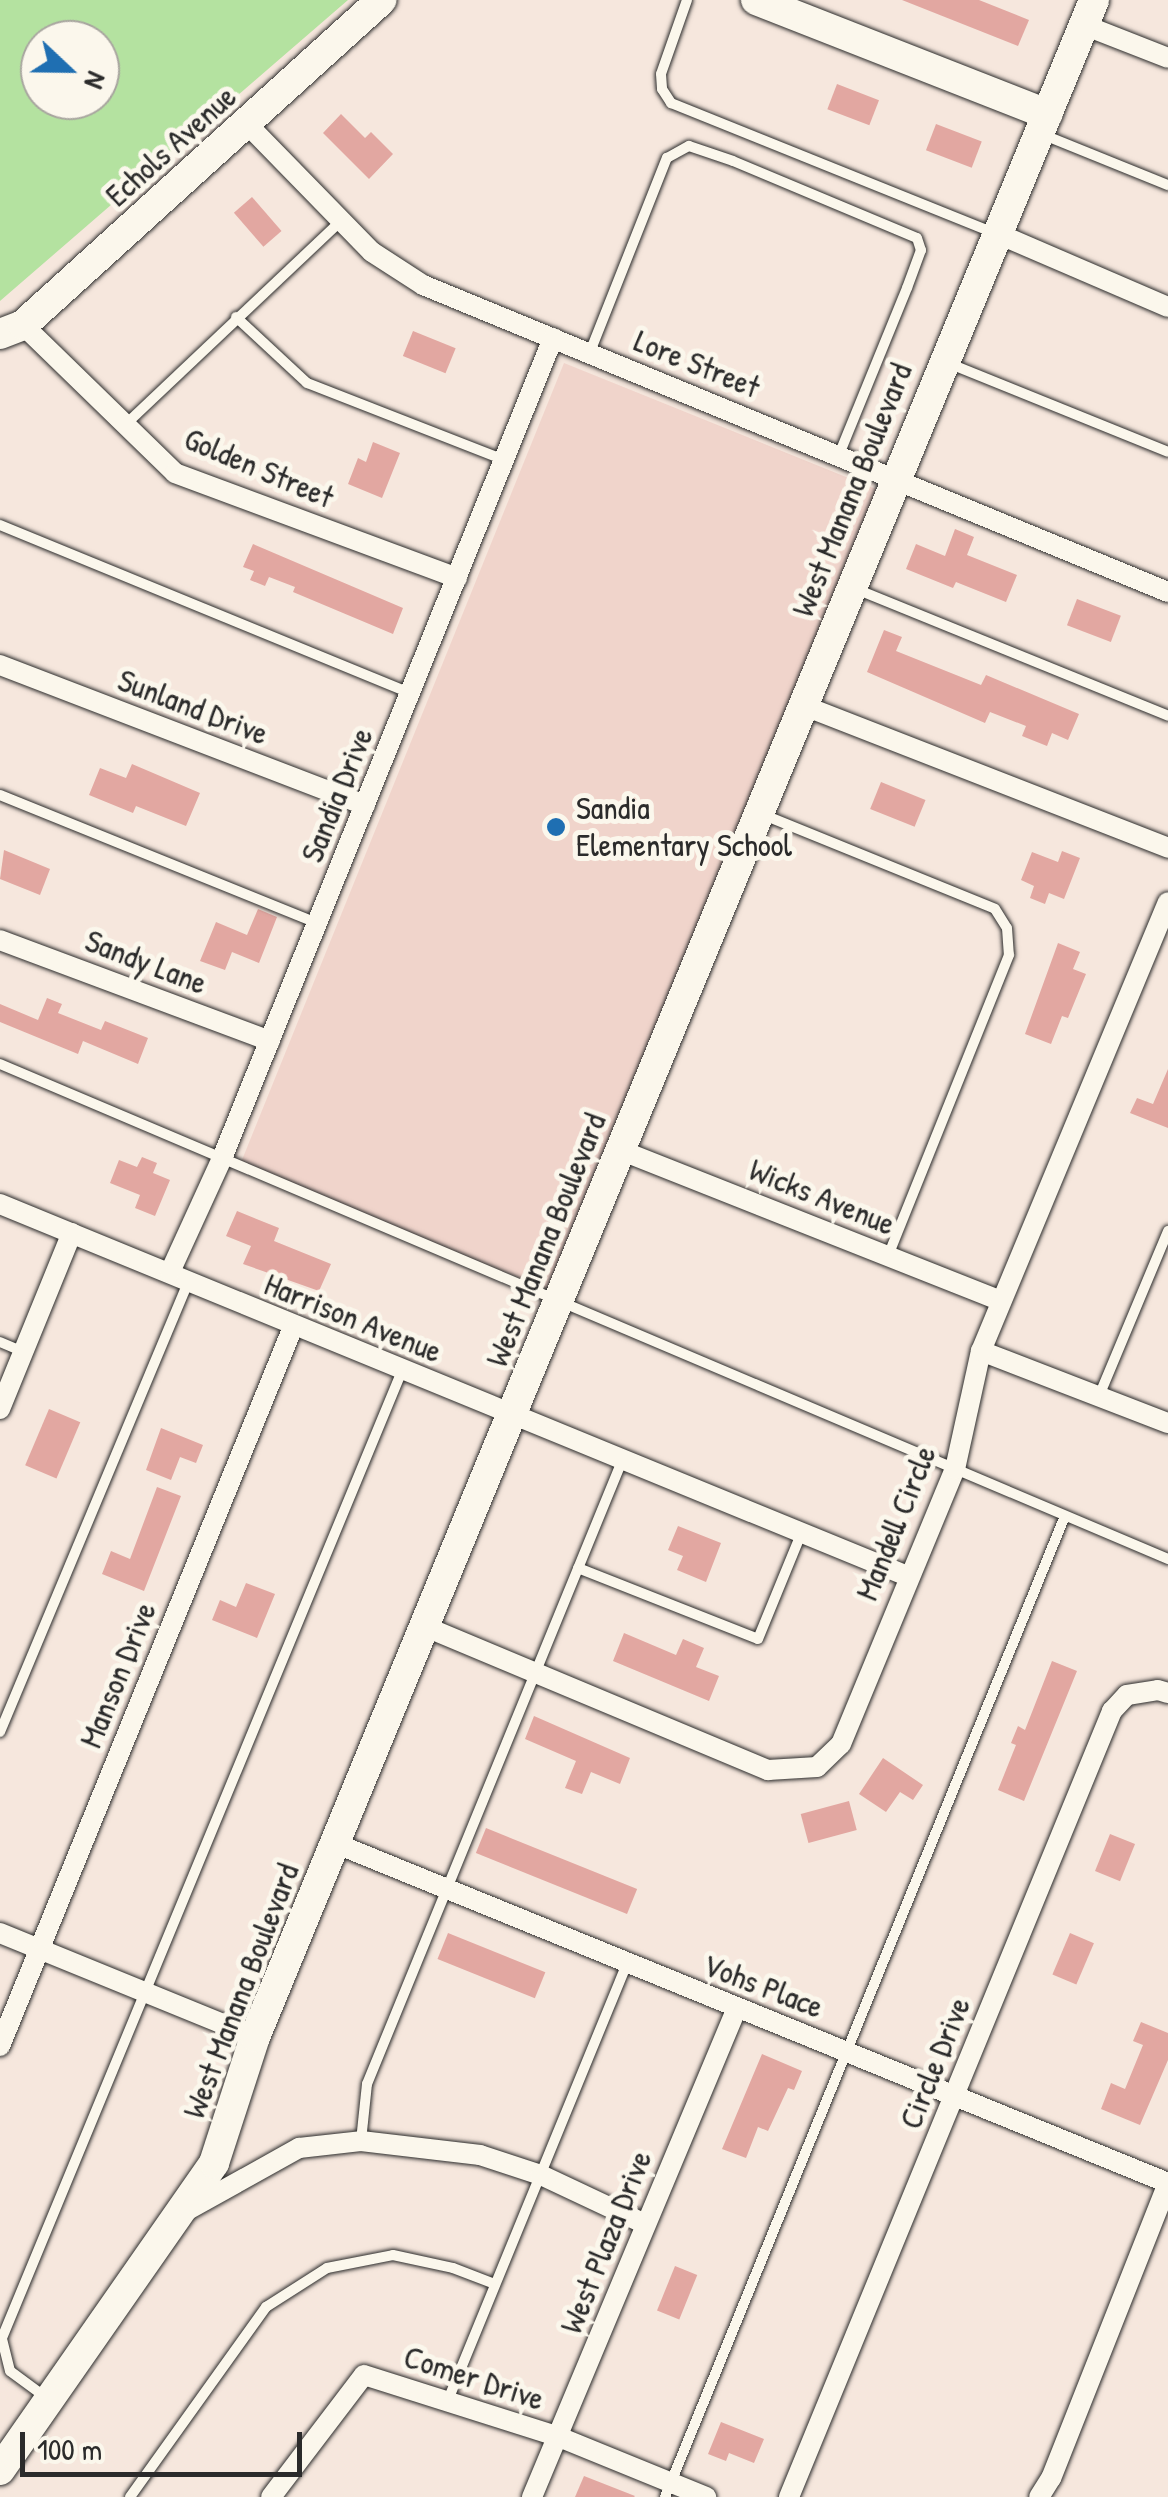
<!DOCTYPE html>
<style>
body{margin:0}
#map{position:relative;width:1168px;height:2497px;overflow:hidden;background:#f6e7dd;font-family:"Patrick Hand",sans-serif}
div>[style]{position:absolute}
.built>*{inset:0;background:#f0d4cb;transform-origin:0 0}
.green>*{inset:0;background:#b4e2a0}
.building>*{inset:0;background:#e2a7a1;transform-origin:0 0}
.roads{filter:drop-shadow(0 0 2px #2b2b2b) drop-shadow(0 0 2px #2b2b2b)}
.lane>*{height:10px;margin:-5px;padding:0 5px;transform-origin:5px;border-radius:5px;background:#fbf7ec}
.street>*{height:20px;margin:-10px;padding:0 10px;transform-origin:10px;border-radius:10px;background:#fbf7ec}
.secondary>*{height:30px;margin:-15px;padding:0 15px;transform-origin:15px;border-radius:15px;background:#fbf7ec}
.dots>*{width:28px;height:28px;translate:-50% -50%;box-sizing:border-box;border:5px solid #fbf7ec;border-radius:50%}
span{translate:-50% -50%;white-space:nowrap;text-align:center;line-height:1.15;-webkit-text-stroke:10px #fbf7ec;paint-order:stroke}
.street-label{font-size:32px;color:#2b2b2b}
.poi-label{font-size:32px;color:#2b2b2b}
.left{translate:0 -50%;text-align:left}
.north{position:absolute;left:20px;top:20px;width:100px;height:100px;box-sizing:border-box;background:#fbf7ec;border:2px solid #a8a59f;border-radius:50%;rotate:112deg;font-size:28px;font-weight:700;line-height:40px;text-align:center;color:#2b2b2b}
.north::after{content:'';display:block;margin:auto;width:35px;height:45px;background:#1f6fb2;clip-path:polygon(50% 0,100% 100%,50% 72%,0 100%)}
.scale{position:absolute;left:20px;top:2432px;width:282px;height:45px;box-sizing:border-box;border:5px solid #2b2b2b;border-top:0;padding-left:12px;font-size:30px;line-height:35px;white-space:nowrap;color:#2b2b2b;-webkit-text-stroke:8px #fbf7ec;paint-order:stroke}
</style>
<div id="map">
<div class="built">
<div style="left:564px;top:363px;width:337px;height:865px;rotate:22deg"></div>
</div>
<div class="green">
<div style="clip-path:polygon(evenodd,0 0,348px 0,0 301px,0 0,100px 40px,100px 100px,40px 100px,40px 40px,100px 40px)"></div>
</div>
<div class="building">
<div style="clip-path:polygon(902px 0,979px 0,1029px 20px,1018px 46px)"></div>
<div style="left:837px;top:84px;width:45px;height:27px;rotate:21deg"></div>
<div style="clip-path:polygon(341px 114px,365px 138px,371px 132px,393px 154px,369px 179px,323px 133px)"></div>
<div style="left:936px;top:124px;width:49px;height:28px;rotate:21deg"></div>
<div style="left:252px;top:197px;width:45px;height:24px;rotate:49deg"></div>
<div style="left:413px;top:331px;width:46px;height:27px;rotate:22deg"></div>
<div style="clip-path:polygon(373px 442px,400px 453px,382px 498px,348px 484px,358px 458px,366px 462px)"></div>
<div style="clip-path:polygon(955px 529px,974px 537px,967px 555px,1017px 575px,1006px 602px,956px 582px,953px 588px,906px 569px,916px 544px,945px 556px)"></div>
<div style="clip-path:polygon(253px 544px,403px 608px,393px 634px,293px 592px,295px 587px,269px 577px,265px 586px,250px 580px,254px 571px,243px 567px)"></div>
<div style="left:1077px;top:599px;width:47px;height:28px;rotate:21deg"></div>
<div style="clip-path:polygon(884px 630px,902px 637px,896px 651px,981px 685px,986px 675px,1079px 714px,1068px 740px,1052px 733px,1047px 746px,1022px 736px,1026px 726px,990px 712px,985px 723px,867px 672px)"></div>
<div style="clip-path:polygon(132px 764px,200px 793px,186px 826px,136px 806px,133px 813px,89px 795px,100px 768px,126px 778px)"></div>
<div style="left:881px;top:782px;width:48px;height:29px;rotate:22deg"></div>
<div style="clip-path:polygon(4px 850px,50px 869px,40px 895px,0 879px)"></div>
<div style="clip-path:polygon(1062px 851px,1080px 858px,1064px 899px,1049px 893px,1045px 904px,1030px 898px,1034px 886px,1021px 880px,1032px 852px,1058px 862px)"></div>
<div style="clip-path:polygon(258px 909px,277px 917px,259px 963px,232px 952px,225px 970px,200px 961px,216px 922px,247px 935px)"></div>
<div style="clip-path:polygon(1058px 943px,1080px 952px,1073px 969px,1086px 974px,1068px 1018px,1062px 1016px,1051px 1044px,1025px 1034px)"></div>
<div style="clip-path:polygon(47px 998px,62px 1004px,58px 1013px,101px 1030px,105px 1021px,148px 1038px,138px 1064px,83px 1041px,78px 1054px,0 1022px,0 1004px,38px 1020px)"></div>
<div style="clip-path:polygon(1168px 1069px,1168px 1128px,1130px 1113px,1137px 1098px,1153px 1104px)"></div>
<div style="clip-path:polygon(142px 1157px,157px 1163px,153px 1173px,170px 1180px,155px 1216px,135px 1208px,140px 1195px,110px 1183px,119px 1160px,137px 1167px)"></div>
<div style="clip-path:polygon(237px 1211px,279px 1228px,274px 1241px,331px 1264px,319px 1291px,243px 1264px,251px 1246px,226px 1236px)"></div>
<div style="left:49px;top:1409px;width:34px;height:61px;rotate:23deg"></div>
<div style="clip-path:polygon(161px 1428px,203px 1445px,196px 1463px,180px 1457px,171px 1480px,146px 1470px)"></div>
<div style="clip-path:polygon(157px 1487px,181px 1496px,144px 1591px,102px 1574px,111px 1551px,130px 1559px)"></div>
<div style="clip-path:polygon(678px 1526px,721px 1543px,706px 1582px,677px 1570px,683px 1556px,668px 1550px)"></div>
<div style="clip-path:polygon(246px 1583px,275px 1594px,257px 1638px,212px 1620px,220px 1600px,236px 1607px)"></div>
<div style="clip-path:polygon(624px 1633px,676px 1655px,683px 1639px,704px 1648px,696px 1667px,719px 1676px,709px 1701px,613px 1661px)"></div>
<div style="clip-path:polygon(1052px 1661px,1077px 1671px,1024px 1801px,998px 1790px,1016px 1745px,1011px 1743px,1018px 1726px,1025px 1730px)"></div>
<div style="clip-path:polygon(534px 1716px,630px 1758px,620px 1784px,591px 1772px,582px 1794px,565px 1788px,576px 1761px,525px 1739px)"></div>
<div style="clip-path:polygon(883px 1758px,923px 1785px,913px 1800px,900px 1792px,886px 1812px,859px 1794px)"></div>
<div style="left:849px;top:1801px;width:30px;height:50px;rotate:75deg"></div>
<div style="left:486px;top:1828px;width:163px;height:27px;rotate:22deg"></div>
<div style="left:1110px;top:1834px;width:27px;height:40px;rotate:22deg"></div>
<div style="left:448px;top:1933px;width:105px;height:28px;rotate:22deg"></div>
<div style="left:1070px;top:1933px;width:26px;height:45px;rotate:23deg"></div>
<div style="clip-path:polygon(1141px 2022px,1168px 2033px,1168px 2060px,1140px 2125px,1101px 2109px,1111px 2083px,1125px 2089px,1143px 2045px,1133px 2041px)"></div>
<div style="clip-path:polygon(762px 2054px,802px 2071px,794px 2090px,788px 2088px,768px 2131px,758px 2127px,746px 2158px,722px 2149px)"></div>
<div style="left:675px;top:2266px;width:24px;height:48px;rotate:22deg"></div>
<div style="clip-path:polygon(721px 2422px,764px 2439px,754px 2463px,729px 2453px,726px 2461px,708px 2454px)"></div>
<div style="clip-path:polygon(584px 2476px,635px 2496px,634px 2497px,575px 2497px)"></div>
</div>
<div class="roads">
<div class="lane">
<div style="left:687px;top:0;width:78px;rotate:109.4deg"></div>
<div style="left:661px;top:74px;width:15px;rotate:86deg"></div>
<div style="left:662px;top:89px;width:17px;rotate:57deg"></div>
<div style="left:671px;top:103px;width:349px;rotate:21.9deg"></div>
<div style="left:1044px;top:135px;width:134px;rotate:22deg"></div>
<div style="left:236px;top:317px;width:97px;rotate:42.9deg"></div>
<div style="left:307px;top:383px;width:212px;rotate:21.3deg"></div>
<div style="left:590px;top:352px;width:209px;rotate:-68.4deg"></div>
<div style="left:667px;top:158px;width:25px;rotate:-29deg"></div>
<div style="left:689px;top:146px;width:46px;rotate:18.8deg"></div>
<div style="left:733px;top:161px;width:199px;rotate:22.7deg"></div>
<div style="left:917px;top:238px;width:13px;rotate:72deg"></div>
<div style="left:921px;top:250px;width:40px;rotate:110.2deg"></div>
<div style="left:907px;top:288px;width:180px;rotate:112.2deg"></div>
<div style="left:948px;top:363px;width:237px;rotate:22deg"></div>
<div style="left:124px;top:426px;width:299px;rotate:-43.4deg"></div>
<div style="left:0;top:525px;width:443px;rotate:22.3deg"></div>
<div style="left:856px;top:589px;width:337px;rotate:22.1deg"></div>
<div style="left:0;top:795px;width:342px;rotate:22deg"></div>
<div style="left:764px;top:815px;width:249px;rotate:22.1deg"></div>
<div style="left:995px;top:909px;width:22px;rotate:58deg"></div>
<div style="left:1007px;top:928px;width:27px;rotate:86deg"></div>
<div style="left:1009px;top:955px;width:324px;rotate:111.9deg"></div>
<div style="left:0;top:1064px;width:1269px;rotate:22.97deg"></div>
<div style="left:0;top:1342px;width:25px;rotate:23deg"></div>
<div style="left:1099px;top:1396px;width:179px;rotate:-67.3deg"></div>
<div style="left:578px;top:1568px;width:193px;rotate:21.5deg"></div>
<div style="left:758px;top:1639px;width:113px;rotate:-67.7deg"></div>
<div style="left:0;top:1732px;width:489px;rotate:-67.3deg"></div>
<div style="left:361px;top:2141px;width:57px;rotate:-84deg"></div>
<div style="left:367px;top:2084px;width:673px;rotate:-67.74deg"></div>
<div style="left:48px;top:2399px;width:47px;rotate:-143.6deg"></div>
<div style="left:10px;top:2371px;width:34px;rotate:-104deg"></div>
<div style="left:2px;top:2338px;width:1046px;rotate:-67.53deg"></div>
<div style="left:448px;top:2400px;width:472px;rotate:-67.7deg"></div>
<div style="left:130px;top:2497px;width:234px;rotate:-54.4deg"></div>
<div style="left:266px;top:2307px;width:72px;rotate:-32.6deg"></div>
<div style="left:327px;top:2268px;width:67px;rotate:-11.1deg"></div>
<div style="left:393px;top:2255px;width:61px;rotate:12.2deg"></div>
<div style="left:453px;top:2268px;width:45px;rotate:20.9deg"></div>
<div style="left:665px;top:2497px;width:1059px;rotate:-67.82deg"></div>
</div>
<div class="street">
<div style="left:1084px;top:25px;width:90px;rotate:21.4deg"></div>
<div style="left:248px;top:125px;width:177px;rotate:45.7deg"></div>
<div style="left:372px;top:252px;width:61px;rotate:32.9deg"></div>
<div style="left:423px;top:285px;width:806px;rotate:22.4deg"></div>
<div style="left:996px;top:233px;width:187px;rotate:23.3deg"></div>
<div style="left:23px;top:325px;width:212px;rotate:44.2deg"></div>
<div style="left:175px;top:473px;width:301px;rotate:20.4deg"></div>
<div style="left:0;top:665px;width:391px;rotate:21deg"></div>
<div style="left:802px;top:705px;width:393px;rotate:21.3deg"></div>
<div style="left:0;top:940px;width:288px;rotate:20.5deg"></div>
<div style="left:620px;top:1150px;width:410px;rotate:21.6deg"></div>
<div style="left:0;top:1204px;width:980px;rotate:22.3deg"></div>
<div style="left:170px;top:1272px;width:128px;rotate:-65.4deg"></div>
<div style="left:223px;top:1156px;width:882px;rotate:-68.03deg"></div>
<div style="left:981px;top:1351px;width:200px;rotate:21.1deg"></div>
<div style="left:0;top:1409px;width:190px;rotate:-67.8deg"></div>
<div style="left:426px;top:1627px;width:371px;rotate:22.7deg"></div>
<div style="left:768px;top:1770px;width:49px;rotate:-3.5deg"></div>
<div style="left:817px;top:1767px;width:33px;rotate:-44deg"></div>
<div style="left:841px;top:1744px;width:298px;rotate:-67.5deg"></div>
<div style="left:955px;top:1469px;width:121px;rotate:-77.6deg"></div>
<div style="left:981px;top:1351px;width:486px;rotate:-67.4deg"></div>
<div style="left:337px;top:1844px;width:897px;rotate:22.19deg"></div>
<div style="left:1168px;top:2183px;width:317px;rotate:111.6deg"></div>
<div style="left:1051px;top:2478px;width:22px;rotate:122deg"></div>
<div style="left:0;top:1933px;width:275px;rotate:22.2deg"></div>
<div style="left:0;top:2046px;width:776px;rotate:-67.83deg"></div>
<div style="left:184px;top:2212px;width:132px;rotate:-29.1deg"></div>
<div style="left:299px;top:2148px;width:62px;rotate:-6.4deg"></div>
<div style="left:361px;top:2141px;width:120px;rotate:6.7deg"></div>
<div style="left:480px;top:2155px;width:64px;rotate:18.2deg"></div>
<div style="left:541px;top:2175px;width:115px;rotate:25.2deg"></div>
<div style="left:271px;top:2497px;width:153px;rotate:-52.7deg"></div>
<div style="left:364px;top:2375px;width:205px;rotate:17.6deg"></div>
<div style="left:559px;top:2437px;width:159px;rotate:22.2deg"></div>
<div style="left:532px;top:2497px;width:528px;rotate:-67.27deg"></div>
<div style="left:789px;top:2497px;width:850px;rotate:-67.66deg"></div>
<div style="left:1112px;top:1711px;width:22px;rotate:-47deg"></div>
<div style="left:1127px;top:1695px;width:31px;rotate:-9deg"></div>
<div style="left:1158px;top:1690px;width:10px;rotate:17deg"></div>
</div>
<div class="secondary">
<div style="left:756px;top:0;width:313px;rotate:21.4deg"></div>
<div style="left:0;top:334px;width:25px;rotate:-21deg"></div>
<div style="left:23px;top:325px;width:484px;rotate:-42.2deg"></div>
<div style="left:0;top:2470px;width:374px;rotate:-55.1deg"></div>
<div style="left:214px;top:2163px;width:133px;rotate:-72deg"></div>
<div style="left:255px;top:2037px;width:2203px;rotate:-67.61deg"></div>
</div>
</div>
<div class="dots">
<div style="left:556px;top:827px;background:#1f6fb2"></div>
</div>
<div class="street-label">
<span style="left:171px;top:146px;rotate:-42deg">Echols Avenue</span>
<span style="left:697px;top:364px;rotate:22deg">Lore Street</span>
<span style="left:259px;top:468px;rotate:23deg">Golden Street</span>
<span style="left:852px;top:490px;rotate:-68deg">West Manana Boulevard</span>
<span style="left:193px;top:707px;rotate:21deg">Sunland Drive</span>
<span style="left:337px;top:795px;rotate:-68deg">Sandia Drive</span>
<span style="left:146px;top:962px;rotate:21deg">Sandy Lane</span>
<span style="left:822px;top:1197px;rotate:22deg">Wicks Avenue</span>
<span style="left:546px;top:1240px;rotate:-68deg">West Manana Boulevard</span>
<span style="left:353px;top:1318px;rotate:22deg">Harrison Avenue</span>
<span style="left:896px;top:1523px;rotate:-68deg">Mandell Circle</span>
<span style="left:118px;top:1675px;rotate:-68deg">Manson Drive</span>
<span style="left:763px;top:1986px;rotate:21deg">Vohs Place</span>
<span style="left:241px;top:1991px;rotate:-69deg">West Manana Boulevard</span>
<span style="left:935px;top:2063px;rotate:-68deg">Circle Drive</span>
<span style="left:606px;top:2242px;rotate:-68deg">West Plaza Drive</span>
<span style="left:474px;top:2378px;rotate:18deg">Comer Drive</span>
</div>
<div class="poi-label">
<span class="left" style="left:576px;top:827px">Sandia<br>Elementary School</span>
</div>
<div class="north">N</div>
<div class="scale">100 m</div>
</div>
